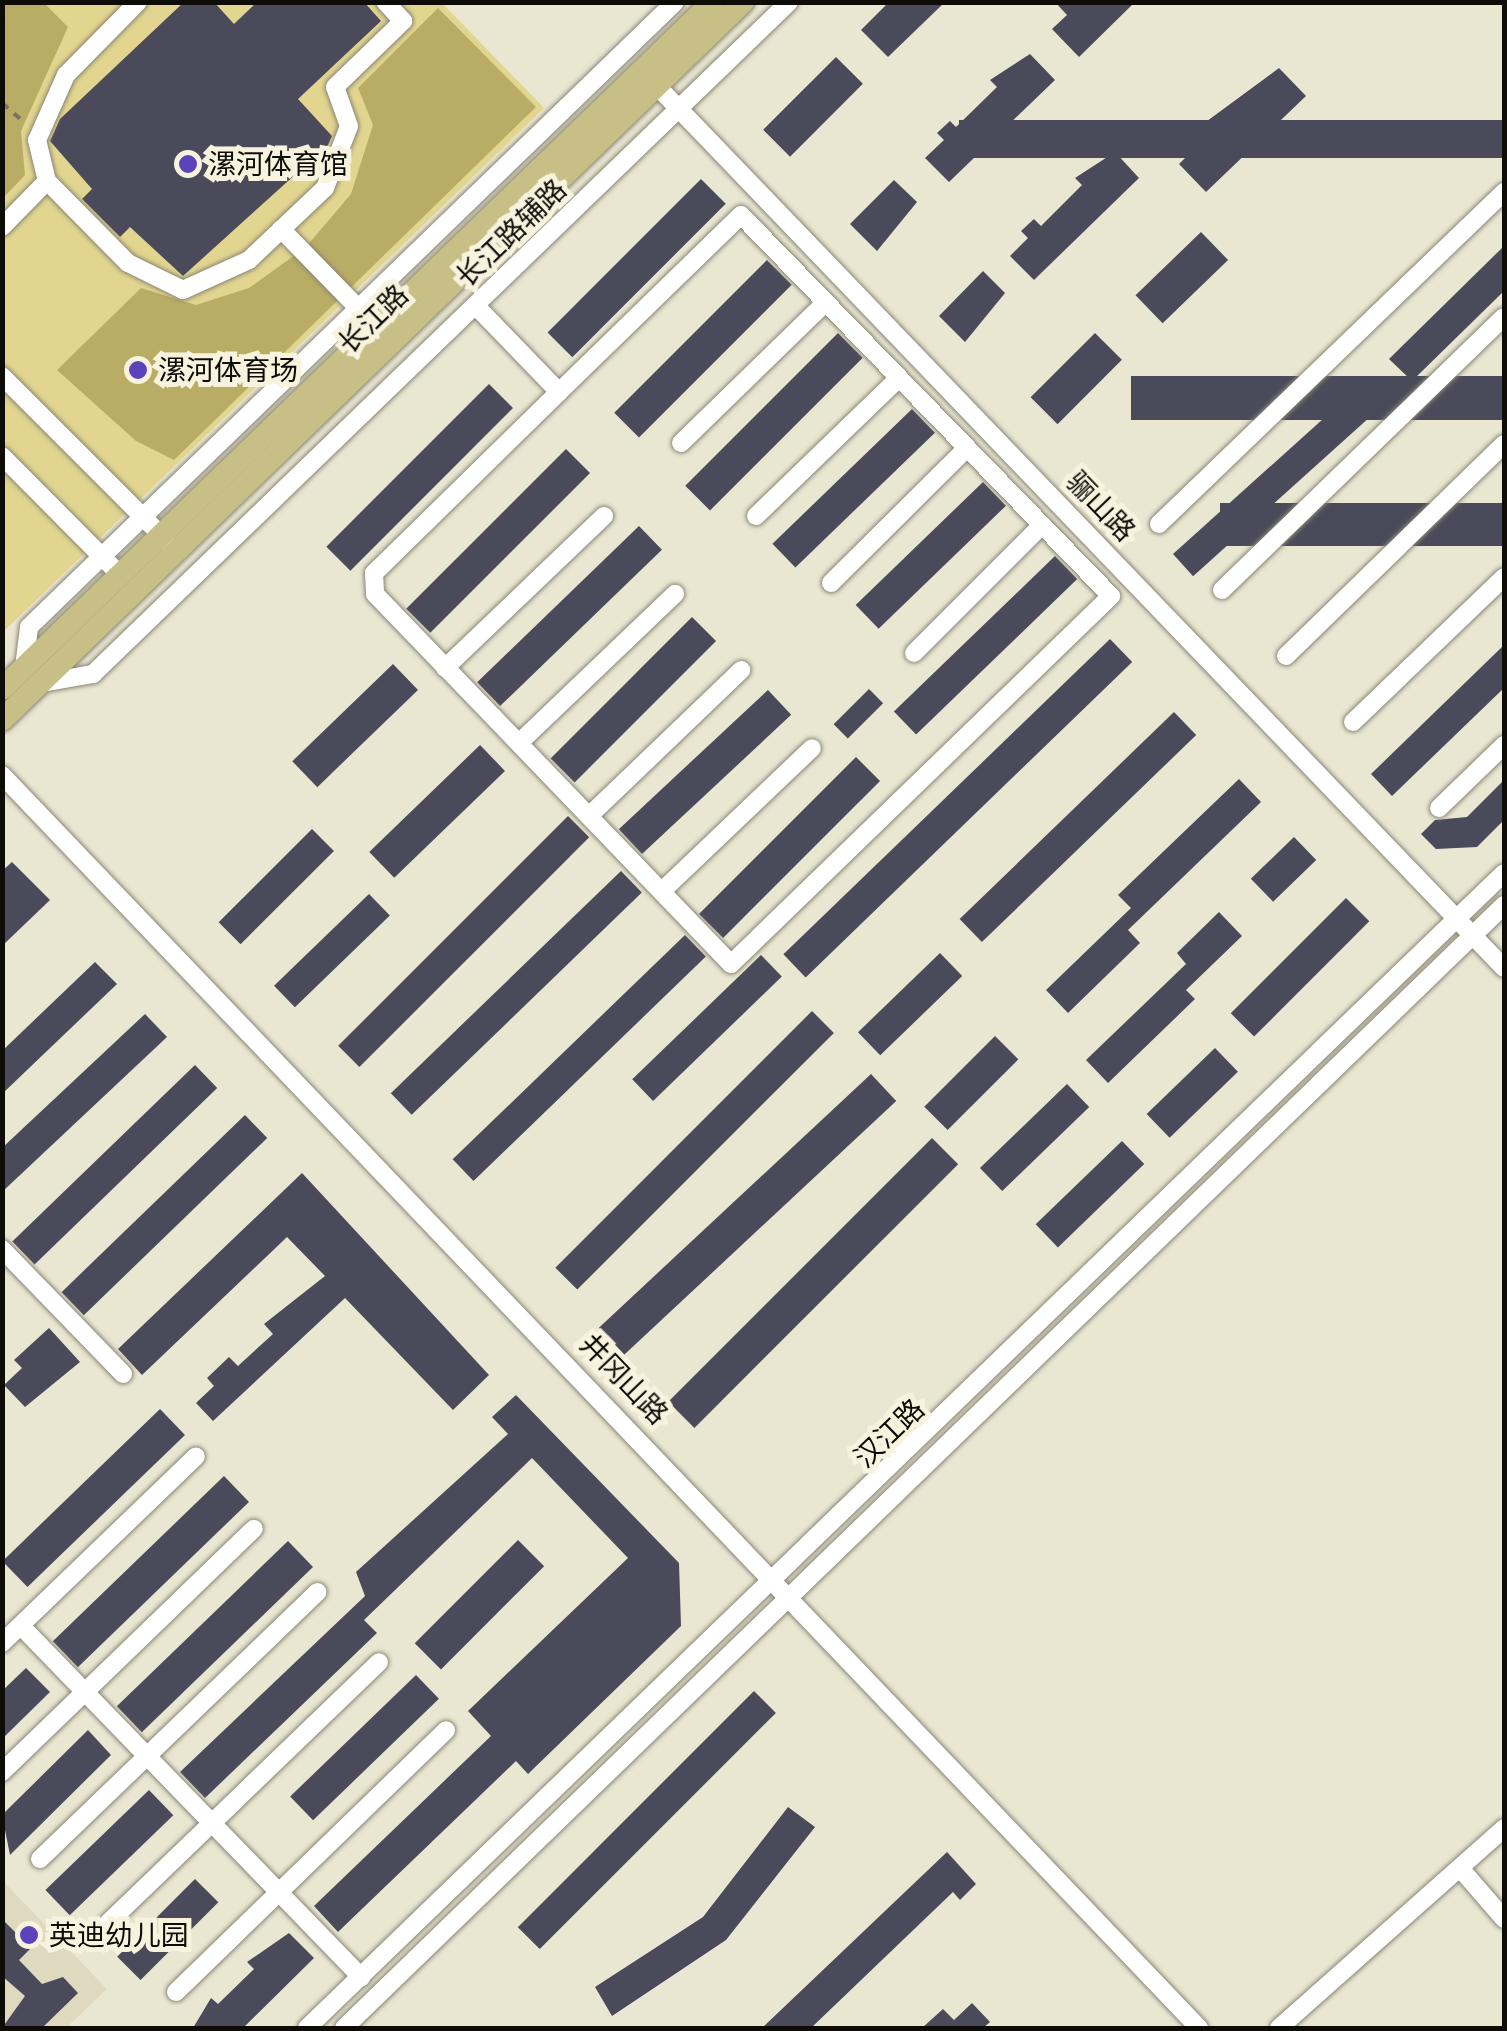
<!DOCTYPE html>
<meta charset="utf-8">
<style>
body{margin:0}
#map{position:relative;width:1507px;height:2031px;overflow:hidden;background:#e9e6d2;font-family:"Source Serif 4","Noto Sans SC",serif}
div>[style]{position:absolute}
.built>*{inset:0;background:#dfdabf}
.green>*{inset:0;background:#e2d58f}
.forest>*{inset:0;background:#b9ac64}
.building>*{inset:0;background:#4b4a5b;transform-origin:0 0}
.path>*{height:4px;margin-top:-2px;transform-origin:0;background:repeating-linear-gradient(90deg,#757366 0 8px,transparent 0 16px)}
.roads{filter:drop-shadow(0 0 2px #898674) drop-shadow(0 0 2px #898674)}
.minor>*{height:18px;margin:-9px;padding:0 9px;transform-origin:9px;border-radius:9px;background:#fff}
.major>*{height:22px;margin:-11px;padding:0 11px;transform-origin:11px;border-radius:11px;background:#c8bf86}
.dots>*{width:28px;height:28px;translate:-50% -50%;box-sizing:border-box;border:5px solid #f7f3df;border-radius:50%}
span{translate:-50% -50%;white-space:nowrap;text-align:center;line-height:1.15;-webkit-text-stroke:10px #f7f3df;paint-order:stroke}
.poi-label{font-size:28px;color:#0d0c06}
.left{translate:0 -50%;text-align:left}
.street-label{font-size:28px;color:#0d0c06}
.frame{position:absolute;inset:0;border:5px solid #0d0c06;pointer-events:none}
</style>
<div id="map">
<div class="built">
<div style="clip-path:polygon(2px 1880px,107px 1989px,66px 2028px,3px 2028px)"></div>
</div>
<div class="green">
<div style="clip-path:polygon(3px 3px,442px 3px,544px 108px,3px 632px)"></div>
</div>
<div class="forest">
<div style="clip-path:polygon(3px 2px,44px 3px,68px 27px,21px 131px,25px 175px,3px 198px)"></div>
<div style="clip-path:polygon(438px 8px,536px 107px,174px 460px,136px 441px,57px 370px,141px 288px,196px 305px,249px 288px,306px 247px,351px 194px,373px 125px,358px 88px)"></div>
</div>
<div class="building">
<div style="clip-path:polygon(184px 2px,214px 2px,234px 24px,257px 2px,364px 2px,381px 21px,298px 99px,332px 136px,328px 145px,183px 276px,130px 227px,120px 237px,82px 199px,92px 189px,50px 141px,60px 119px)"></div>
<div style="clip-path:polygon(889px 2px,945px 2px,888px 57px,861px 30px)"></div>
<div style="clip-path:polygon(1055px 2px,1135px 2px,1079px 57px,1052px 29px,1067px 15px)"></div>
<div style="clip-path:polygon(1030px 54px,1055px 80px,949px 182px,925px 158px,944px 140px,937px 133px,950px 121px,956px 127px,997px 87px,990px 80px)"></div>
<div style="left:836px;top:57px;width:38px;height:103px;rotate:45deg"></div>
<div style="clip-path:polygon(1279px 68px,1306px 96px,1206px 192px,1179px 164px,1194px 149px,1184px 138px)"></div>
<div style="left:1504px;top:120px;width:38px;height:545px;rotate:90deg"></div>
<div style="clip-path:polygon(1115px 152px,1139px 178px,1034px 280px,1010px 256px,1028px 238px,1021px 231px,1034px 219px,1041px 226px,1082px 185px,1075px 178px)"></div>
<div style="left:701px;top:179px;width:35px;height:217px;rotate:45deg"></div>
<div style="clip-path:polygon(894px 180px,917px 202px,877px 251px,850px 224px)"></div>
<div style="left:1201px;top:232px;width:39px;height:91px;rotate:46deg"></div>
<div style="clip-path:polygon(1504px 246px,1504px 291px,1412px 381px,1389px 359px)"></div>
<div style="left:767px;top:260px;width:35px;height:216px;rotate:45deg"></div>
<div style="clip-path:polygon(983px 271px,1005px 293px,965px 342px,939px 316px)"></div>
<div style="left:838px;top:333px;width:35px;height:216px;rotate:45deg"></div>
<div style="left:1095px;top:333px;width:38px;height:91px;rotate:45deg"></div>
<div style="left:1504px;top:376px;width:44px;height:373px;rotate:90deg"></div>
<div style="left:1364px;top:382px;width:30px;height:257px;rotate:48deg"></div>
<div style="left:489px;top:384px;width:34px;height:230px;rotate:45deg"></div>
<div style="left:912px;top:409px;width:33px;height:194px;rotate:46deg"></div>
<div style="left:566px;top:449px;width:34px;height:226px;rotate:45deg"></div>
<div style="left:983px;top:482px;width:33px;height:177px;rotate:46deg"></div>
<div style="left:1504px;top:503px;width:43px;height:284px;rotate:90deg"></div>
<div style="left:639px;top:526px;width:33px;height:225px;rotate:46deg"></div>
<div style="left:1055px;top:556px;width:32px;height:224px;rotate:46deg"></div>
<div style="left:692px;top:617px;width:34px;height:200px;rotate:45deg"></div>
<div style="left:1110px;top:639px;width:32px;height:454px;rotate:46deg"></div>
<div style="clip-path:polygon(1504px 645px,1504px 688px,1392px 796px,1371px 774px)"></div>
<div style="left:393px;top:664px;width:36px;height:140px;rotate:46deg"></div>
<div style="left:869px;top:689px;width:20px;height:50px;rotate:45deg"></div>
<div style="left:768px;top:690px;width:34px;height:204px;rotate:47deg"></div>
<div style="left:1174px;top:712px;width:32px;height:298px;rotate:46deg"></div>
<div style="left:480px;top:745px;width:36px;height:154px;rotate:46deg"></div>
<div style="left:856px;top:757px;width:34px;height:222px;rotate:45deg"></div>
<div style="clip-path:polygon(1239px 779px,1261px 802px,1128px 930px,1140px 943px,1068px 1013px,1046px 990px,1131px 908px,1118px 895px)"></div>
<div style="clip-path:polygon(1504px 780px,1504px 820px,1477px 847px,1436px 849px,1421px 834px,1435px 820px,1467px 817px)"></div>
<div style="left:568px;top:816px;width:30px;height:325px;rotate:45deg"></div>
<div style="left:312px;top:829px;width:31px;height:132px;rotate:45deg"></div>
<div style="left:1294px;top:837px;width:32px;height:60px;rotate:46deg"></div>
<div style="clip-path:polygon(12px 862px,50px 900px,2px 946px,2px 871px)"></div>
<div style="left:621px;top:871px;width:30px;height:320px;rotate:46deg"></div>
<div style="left:369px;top:894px;width:30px;height:132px;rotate:46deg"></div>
<div style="left:1346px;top:898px;width:33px;height:163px;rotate:45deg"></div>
<div style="clip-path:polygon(1219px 912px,1242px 936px,1186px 990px,1195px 999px,1108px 1083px,1086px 1060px,1186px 964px,1177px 953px)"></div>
<div style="left:685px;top:935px;width:30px;height:323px;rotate:46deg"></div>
<div style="left:940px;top:953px;width:32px;height:114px;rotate:46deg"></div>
<div style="left:761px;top:955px;width:30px;height:179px;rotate:46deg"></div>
<div style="clip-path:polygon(95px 962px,117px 984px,2px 1094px,2px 1051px)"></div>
<div style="left:812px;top:1011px;width:31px;height:363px;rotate:45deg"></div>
<div style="clip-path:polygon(145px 1014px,167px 1037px,2px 1192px,2px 1148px)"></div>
<div style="left:995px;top:1036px;width:33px;height:100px;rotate:45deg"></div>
<div style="left:1215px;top:1048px;width:33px;height:95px;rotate:46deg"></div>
<div style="left:195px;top:1065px;width:32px;height:254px;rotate:46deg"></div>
<div style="left:871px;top:1074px;width:37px;height:372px;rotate:47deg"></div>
<div style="left:1067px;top:1084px;width:32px;height:121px;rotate:46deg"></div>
<div style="left:245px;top:1115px;width:32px;height:255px;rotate:46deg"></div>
<div style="left:932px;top:1138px;width:37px;height:373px;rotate:45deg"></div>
<div style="left:1122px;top:1141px;width:32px;height:120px;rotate:46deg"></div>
<div style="clip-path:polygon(302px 1173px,489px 1375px,453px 1410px,345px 1298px,213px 1421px,196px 1403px,214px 1386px,207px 1378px,229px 1357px,238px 1366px,273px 1334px,264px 1324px,325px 1276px,287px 1237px,142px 1375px,118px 1349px)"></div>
<div style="clip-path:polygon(49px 1328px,80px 1362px,25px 1407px,4px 1385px,22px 1368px,14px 1360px)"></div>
<div style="clip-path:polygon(516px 1395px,679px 1563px,681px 1626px,528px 1774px,516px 1761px,338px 1932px,314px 1906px,491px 1736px,468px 1711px,628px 1558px,532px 1458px,364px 1620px,377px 1633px,205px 1798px,180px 1772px,365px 1596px,356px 1572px,508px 1434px,492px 1417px)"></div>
<div style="left:160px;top:1409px;width:36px;height:219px;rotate:46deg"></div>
<div style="left:224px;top:1476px;width:36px;height:238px;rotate:46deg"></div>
<div style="left:518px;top:1540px;width:37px;height:146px;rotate:45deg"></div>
<div style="left:288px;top:1541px;width:36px;height:238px;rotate:46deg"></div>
<div style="clip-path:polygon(26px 1668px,50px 1692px,2px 1739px,2px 1691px)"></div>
<div style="left:416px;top:1675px;width:33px;height:175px;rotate:46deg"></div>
<div style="left:754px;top:1691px;width:31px;height:334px;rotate:45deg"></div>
<div style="clip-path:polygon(88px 1730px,111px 1755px,10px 1855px,2px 1815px)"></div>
<div style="left:149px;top:1790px;width:35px;height:144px;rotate:46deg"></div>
<div style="clip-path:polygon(788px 1807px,815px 1827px,726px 1940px,612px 2016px,595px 1987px,703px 1917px)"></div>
<div style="clip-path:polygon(947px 1852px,976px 1884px,960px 1900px,953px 1892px,811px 2028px,762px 2028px)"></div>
<div style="left:195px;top:1879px;width:33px;height:110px;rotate:45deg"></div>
<div style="clip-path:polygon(2px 1919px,31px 1948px,19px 1960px,42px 1984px,63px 1977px,78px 1993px,42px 2028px,2px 2028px,25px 1996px,2px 1976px)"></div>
<div style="clip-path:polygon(289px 1933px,314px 1958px,243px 2028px,193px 2028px,211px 1998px,218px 2004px,254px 1969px,247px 1962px)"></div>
<div style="clip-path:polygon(972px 2003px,990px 2022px,983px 2028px,922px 2028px,943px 2009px,954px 2020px)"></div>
</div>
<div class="path">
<div style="left:2px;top:103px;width:29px;rotate:41deg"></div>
</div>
<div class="roads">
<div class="minor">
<div style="left:138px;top:2px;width:103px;rotate:134.6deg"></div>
<div style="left:66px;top:75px;width:71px;rotate:114deg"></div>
<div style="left:37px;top:140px;width:42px;rotate:76.3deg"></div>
<div style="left:47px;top:181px;width:115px;rotate:45.4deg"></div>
<div style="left:128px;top:263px;width:61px;rotate:26.1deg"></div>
<div style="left:183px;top:290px;width:72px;rotate:-24.4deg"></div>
<div style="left:249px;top:260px;width:105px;rotate:-43.5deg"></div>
<div style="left:325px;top:188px;width:66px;rotate:-68.8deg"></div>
<div style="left:349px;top:126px;width:41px;rotate:-109.7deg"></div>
<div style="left:335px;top:87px;width:95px;rotate:-44.1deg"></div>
<div style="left:403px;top:21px;width:26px;rotate:-133deg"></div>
<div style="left:656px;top:85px;width:1224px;rotate:46.16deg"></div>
<div style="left:2px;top:227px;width:64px;rotate:-45.6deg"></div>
<div style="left:281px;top:229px;width:110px;rotate:45.7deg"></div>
<div style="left:475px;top:305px;width:121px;rotate:46deg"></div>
<div style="left:559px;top:392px;width:259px;rotate:135.6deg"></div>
<div style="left:374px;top:573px;width:21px;rotate:87deg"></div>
<div style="left:375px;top:594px;width:513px;rotate:46.1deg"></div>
<div style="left:731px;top:964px;width:529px;rotate:-44.08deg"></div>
<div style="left:1111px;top:596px;width:531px;rotate:-134.16deg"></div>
<div style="left:741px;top:215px;width:254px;rotate:135.8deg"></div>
<div style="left:2px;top:376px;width:238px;rotate:45deg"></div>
<div style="left:681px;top:443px;width:202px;rotate:-44.2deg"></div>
<div style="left:2px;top:456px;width:168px;rotate:45.2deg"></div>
<div style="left:756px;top:516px;width:199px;rotate:-44deg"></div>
<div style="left:1159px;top:524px;width:479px;rotate:-43.9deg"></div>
<div style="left:831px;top:583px;width:192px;rotate:-44.8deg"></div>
<div style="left:1222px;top:590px;width:392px;rotate:-44.1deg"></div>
<div style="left:914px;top:653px;width:181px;rotate:-45deg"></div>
<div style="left:1286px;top:656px;width:304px;rotate:-44.2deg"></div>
<div style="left:24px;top:668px;width:41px;rotate:-83deg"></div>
<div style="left:29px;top:627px;width:899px;rotate:-44.05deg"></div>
<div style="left:445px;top:668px;width:220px;rotate:-43.7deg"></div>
<div style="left:42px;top:683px;width:52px;rotate:-10deg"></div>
<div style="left:93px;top:674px;width:967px;rotate:-43.99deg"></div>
<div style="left:1353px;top:722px;width:209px;rotate:-43.8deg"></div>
<div style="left:519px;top:743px;width:216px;rotate:-43.7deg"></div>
<div style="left:2px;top:775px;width:1733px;rotate:46.31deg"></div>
<div style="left:1439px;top:808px;width:91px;rotate:-44.1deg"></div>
<div style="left:589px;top:816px;width:211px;rotate:-43.8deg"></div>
<div style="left:662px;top:891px;width:207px;rotate:-43.6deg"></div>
<div style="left:2px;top:1249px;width:174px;rotate:45.9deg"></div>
<div style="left:21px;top:1626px;width:489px;rotate:45.9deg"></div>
<div style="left:2px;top:1643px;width:269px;rotate:-43.9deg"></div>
<div style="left:2px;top:1772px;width:350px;rotate:-44deg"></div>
<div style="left:40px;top:1859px;width:385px;rotate:-43.9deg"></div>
<div style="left:1460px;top:1868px;width:67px;rotate:49.2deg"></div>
<div style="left:108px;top:1923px;width:376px;rotate:-43.9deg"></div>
<div style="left:176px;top:1992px;width:376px;rotate:-44.1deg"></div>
<div style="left:307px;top:2028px;width:1663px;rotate:-43.98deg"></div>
<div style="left:344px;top:2028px;width:1615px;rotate:-44.07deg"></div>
<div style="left:1279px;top:2028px;width:301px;rotate:-41.6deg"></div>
</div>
<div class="major">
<div style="left:2px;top:689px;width:989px;rotate:-44.02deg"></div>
<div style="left:2px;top:720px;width:1032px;rotate:-44.1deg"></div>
</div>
</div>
<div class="dots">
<div style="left:188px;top:164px;background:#5b43bc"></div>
<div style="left:138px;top:370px;background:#5b43bc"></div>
<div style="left:29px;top:1935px;background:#5b43bc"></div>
</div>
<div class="poi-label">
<span class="left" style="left:208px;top:164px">漯河体育馆</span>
<span class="left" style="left:158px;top:370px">漯河体育场</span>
<span class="left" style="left:49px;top:1935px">英迪幼儿园</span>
</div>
<div class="street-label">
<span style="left:511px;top:233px;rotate:-44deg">长江路辅路</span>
<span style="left:373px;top:319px;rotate:-44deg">长江路</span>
<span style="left:1101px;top:506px;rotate:46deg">骊山路</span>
<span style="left:624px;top:1379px;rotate:46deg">井冈山路</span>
<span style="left:889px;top:1433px;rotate:-44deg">汉江路</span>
</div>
<div class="frame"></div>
</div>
